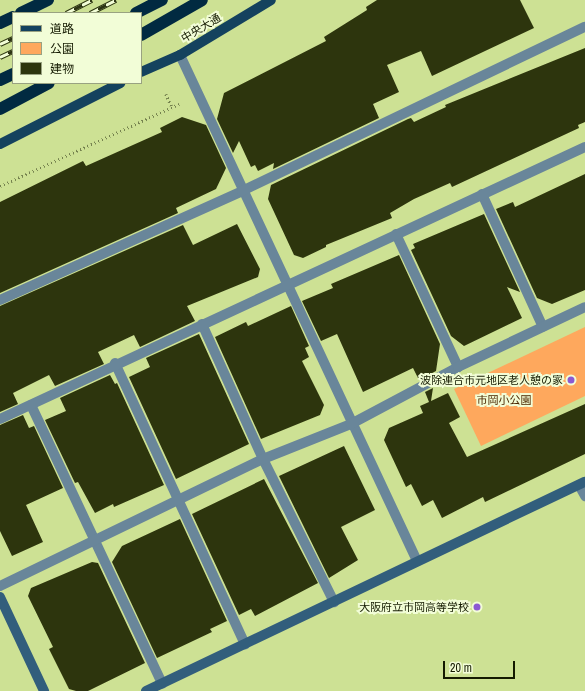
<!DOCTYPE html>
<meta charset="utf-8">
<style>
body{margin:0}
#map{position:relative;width:585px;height:691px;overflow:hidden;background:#cde194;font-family:"Archivo Narrow","Noto Sans JP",sans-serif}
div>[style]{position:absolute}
.green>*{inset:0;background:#fea85d}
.building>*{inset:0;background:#2d350d}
.path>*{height:2.5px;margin-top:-1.25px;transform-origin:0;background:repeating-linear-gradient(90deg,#75824e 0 1px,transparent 0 4px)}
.street>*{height:10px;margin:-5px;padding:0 5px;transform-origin:5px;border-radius:5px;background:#69869a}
.secondary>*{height:10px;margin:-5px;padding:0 5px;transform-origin:5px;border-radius:5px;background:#325e7c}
.primary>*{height:10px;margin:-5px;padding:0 5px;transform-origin:5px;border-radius:5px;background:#14425e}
.highway>*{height:12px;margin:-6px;padding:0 6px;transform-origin:6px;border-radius:6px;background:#012a41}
.rail>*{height:4.5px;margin-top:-2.25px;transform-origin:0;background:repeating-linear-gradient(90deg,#f2fdd7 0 9px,#2c3413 0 18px);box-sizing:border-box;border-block:1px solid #2c3413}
.dots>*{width:11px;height:11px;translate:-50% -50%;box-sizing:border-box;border:2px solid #f2fdd7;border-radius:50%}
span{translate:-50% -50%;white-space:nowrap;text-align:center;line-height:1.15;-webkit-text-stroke:4px #f2fdd7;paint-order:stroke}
.street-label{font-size:11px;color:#141a00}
.poi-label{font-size:11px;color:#141a00}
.right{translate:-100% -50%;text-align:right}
.park-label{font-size:11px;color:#4b2600}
.legend{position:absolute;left:12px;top:12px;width:130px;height:72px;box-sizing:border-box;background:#f2fdd7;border:1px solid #99a281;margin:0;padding:5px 7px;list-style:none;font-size:12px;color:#141a00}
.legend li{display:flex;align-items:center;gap:8px;height:20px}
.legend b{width:20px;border:1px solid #99a281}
.scale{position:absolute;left:443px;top:661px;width:72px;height:18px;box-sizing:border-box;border:2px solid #141a00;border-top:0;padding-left:5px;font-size:12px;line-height:14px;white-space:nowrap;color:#141a00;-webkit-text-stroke:3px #f2fdd7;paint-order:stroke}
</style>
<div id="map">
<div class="green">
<div style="clip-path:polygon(585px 327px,585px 396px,481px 446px,454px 389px)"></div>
</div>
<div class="building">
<div style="clip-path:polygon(377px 0,520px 0,534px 28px,432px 76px,421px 51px,387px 65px,399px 92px,373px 104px,379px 118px,273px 169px,274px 163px,258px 171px,255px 165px,251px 167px,239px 141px,233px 153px,217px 119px,224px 93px,326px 41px,324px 37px,367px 10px,366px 7px)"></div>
<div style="clip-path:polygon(585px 48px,585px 122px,578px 125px,579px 128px,452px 187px,450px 183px,414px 199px,390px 213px,392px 218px,326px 245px,326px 247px,303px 258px,294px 255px,268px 199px,271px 185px,408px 119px,411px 118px,414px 122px,446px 107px,445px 105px)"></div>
<div style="clip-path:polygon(182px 117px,206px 125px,226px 168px,216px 189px,176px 208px,178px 213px,0 293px,0 202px,83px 161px,86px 166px,162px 132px,160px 128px)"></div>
<div style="clip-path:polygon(585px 174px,585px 290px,552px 304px,537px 298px,496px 209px,513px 202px,515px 207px)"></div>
<div style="clip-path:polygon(484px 214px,520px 292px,507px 287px,522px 318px,464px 346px,451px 336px,411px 250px,415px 248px,413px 244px)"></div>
<div style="clip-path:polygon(237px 224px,260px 269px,258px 277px,187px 306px,195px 321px,140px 347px,134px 335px,98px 352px,104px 364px,55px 386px,49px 375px,13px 393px,18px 404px,0 412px,0 306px,183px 225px,193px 245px)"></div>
<div style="clip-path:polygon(399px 255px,440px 344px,436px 371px,419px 380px,413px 368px,363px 392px,337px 334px,321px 341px,302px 301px,333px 288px,331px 284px)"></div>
<div style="clip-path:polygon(291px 306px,309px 346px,305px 348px,309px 357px,302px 361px,324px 405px,320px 415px,261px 439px,215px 337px,246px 322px,248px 326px)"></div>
<div style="clip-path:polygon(199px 334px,249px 444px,176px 479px,129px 377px,150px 367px,146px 358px)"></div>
<div style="clip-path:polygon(110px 375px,115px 384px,117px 383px,164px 485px,114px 507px,113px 504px,95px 513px,78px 482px,75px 483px,45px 420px,66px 411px,60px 398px)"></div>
<div style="clip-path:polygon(433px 388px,431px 401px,448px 393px,460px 417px,449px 423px,467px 457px,585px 404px,585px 454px,485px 502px,483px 497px,442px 518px,433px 500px,422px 506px,411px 484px,406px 487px,384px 440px,389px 428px,423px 413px,420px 406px,429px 402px,425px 392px)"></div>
<div style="clip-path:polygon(23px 415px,29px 428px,34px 426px,63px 488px,26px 505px,43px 542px,12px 556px,0 531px,0 425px)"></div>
<div style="clip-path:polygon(344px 446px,375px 510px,341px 527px,358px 560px,329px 578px,279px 476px)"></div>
<div style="clip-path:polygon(264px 479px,318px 583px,255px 616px,251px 609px,239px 615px,192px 514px)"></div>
<div style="clip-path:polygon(180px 519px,227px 621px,210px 629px,212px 632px,157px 658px,112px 562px,122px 546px)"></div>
<div style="clip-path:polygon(92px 562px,98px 563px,145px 663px,88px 691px,76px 691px,69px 689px,49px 649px,53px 647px,28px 596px,31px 588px)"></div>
</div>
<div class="path">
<div style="left:166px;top:94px;width:14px;rotate:65deg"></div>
<div style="left:0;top:186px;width:197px;rotate:-24.6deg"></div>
</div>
<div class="street">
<div style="left:180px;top:55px;width:559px;rotate:64.9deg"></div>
<div style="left:482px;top:194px;width:146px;rotate:65.4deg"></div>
<div style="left:396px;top:234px;width:147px;rotate:65deg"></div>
<div style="left:0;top:300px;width:265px;rotate:-24.2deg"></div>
<div style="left:242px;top:191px;width:380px;rotate:-25.6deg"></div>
<div style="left:202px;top:324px;width:148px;rotate:65.7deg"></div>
<div style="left:263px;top:459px;width:160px;rotate:63.6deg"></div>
<div style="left:115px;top:363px;width:310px;rotate:65.2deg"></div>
<div style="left:31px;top:405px;width:308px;rotate:64.8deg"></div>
<div style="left:0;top:419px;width:645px;rotate:-24.94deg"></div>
<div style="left:579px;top:485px;width:13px;rotate:61deg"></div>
<div style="left:0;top:586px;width:292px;rotate:-25.8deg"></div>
<div style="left:263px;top:459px;width:95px;rotate:-21.7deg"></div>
<div style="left:351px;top:424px;width:121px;rotate:-28deg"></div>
<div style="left:458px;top:367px;width:140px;rotate:-25.3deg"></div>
</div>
<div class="secondary">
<div style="left:0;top:597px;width:104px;rotate:64.9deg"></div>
<div style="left:146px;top:691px;width:486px;rotate:-25.5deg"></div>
</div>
<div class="primary">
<div style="left:141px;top:72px;width:43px;rotate:-23.6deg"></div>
<div style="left:180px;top:55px;width:106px;rotate:-31.1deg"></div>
<div style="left:0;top:144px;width:135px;rotate:-26.9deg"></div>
</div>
<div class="highway">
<div style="left:21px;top:13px;width:30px;rotate:-26deg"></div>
<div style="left:136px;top:13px;width:29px;rotate:-27deg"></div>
<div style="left:0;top:23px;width:14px;rotate:-25deg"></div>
<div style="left:141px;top:35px;width:70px;rotate:-29.8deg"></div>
<div style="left:0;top:80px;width:14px;rotate:-25deg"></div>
<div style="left:0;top:109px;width:55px;rotate:-28deg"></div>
</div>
<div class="rail">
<div style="left:66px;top:13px;width:29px;rotate:-27deg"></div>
<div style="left:90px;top:13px;width:29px;rotate:-27deg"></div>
<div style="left:0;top:44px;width:14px;rotate:-25deg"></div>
<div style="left:0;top:57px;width:14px;rotate:-25deg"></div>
</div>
<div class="dots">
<div style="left:571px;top:380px;background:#8c59d2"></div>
<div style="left:477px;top:607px;background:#8c59d2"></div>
</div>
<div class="street-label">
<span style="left:201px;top:28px;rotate:-31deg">中央大通</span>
</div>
<div class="poi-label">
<span class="right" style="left:563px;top:380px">波除連合市元地区老人憩の家</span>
<span class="right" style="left:469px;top:607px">大阪府立市岡高等学校</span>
</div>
<div class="park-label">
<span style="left:504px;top:400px">市岡小公園</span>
</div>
<ul class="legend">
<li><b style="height:5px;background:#14425e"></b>道路</li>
<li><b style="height:11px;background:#fea85d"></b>公園</li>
<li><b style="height:11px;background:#2d350d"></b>建物</li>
</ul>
<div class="scale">20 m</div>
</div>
